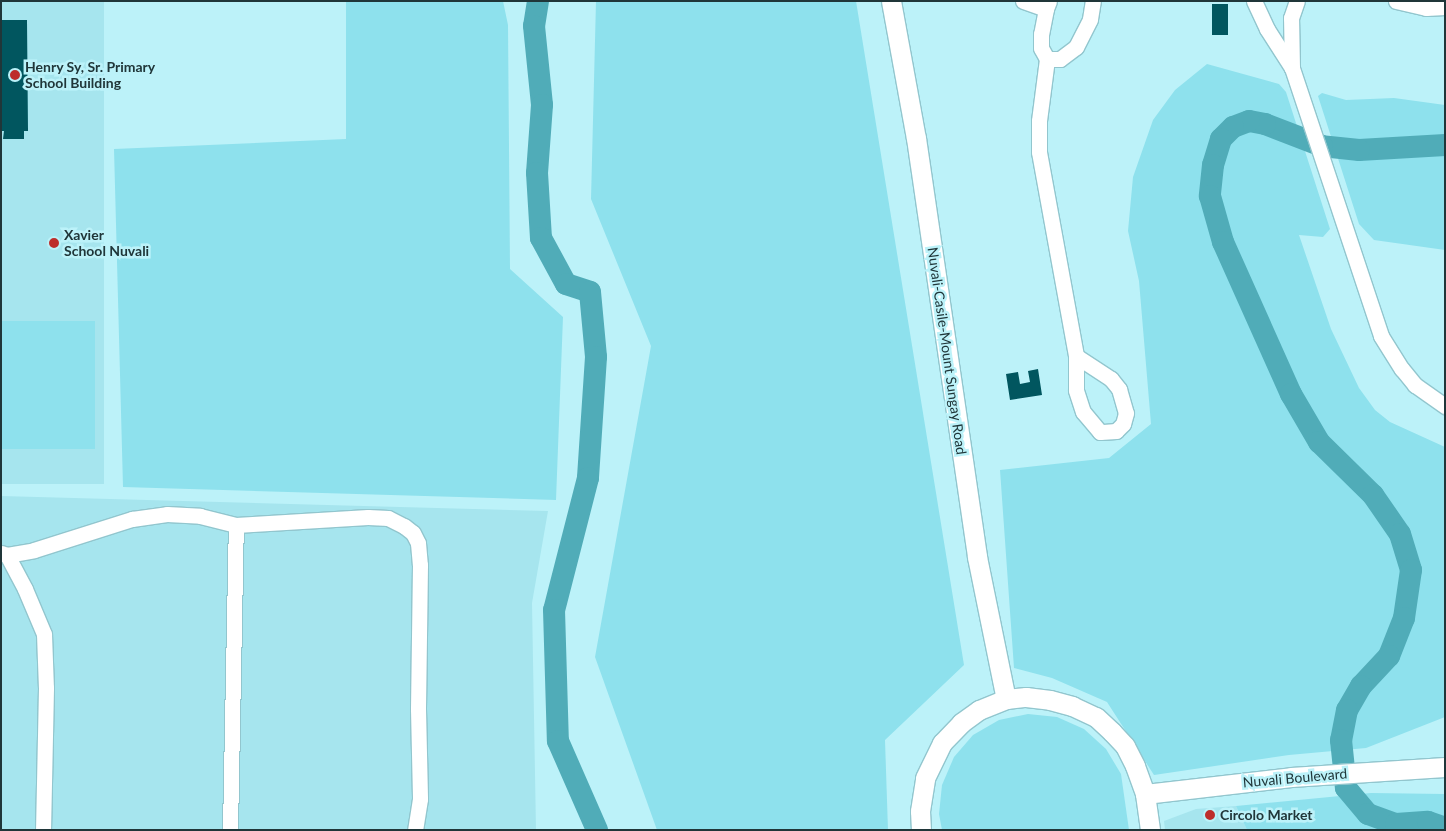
<!DOCTYPE html>
<html>
<head>
<meta charset="utf-8">
<style>
	body { margin:0 }
	#map { position:relative; width:1446px; height:831px; overflow:hidden; background:#bcf2f9; font-family:Lato,sans-serif }
	div>[style] { position:absolute }
	.built>* { inset:0; background:#a6e5ee; transform-origin:0 0 }
	.green>* { inset:0; background:#8ee1ed; transform-origin:0 0 }
	.river>* { height:22px; margin:-11px; padding:0 11px; transform-origin:11px; border-radius:11px; background:#50acb8 }
	.building>* { inset:0; background:#01565f; transform-origin:0 0 }
	.roads { filter:drop-shadow(1px 0 #92c6ce) drop-shadow(-1px 0 #92c6ce) drop-shadow(0 1px #92c6ce) drop-shadow(0 -1px #92c6ce) }
	.minor>* { height:15px; margin:-7.5px; padding:0 7.5px; transform-origin:7.5px; border-radius:7.5px; background:#fff }
	.major>* { height:19px; margin:-9.5px; padding:0 9.5px; transform-origin:9.5px; border-radius:9.5px; background:#fff }
	.dots>* { width:14px; height:14px; translate:-50% -50%; box-sizing:border-box; border:2px solid #bcf2f9; border-radius:50% }
	span { translate:-50% -50%; white-space:nowrap; text-align:center; line-height:1.15; -webkit-text-stroke:5px #bcf2f9; paint-order:stroke }
	.poi-label { font-size:14px; color:#203639; font-weight:700 }
	.left { translate:0 -50%; text-align:left }
	.street-label { font-size:14px; color:#203639 }
	.frame { position:absolute; inset:0; border:2px solid #203639; pointer-events:none }
</style>
</head>
<body>
<div id="map">
	<div class="built">
		<div style="left:1px;top:1px;width:103px;height:483px"></div>
		<div style="clip-path:polygon(1px 496px,548px 511px,532px 603px,536px 830px,1px 830px)"></div>
		<div style="clip-path:polygon(1236px 806px,1247px 830px,1165px 830px,1164px 821px,1196px 809px)"></div>
	</div>
	<div class="green">
		<div style="clip-path:polygon(346px 1px,503px 1px,508px 25px,510px 269px,563px 317px,556px 500px,123px 487px,114px 149px,346px 139px)"></div>
		<div style="clip-path:polygon(596px 1px,856px 1px,964px 665px,885px 740px,888px 830px,657px 830px,595px 657px,651px 346px,591px 199px)"></div>
		<div style="clip-path:polygon(1207px 64px,1279px 84px,1286px 92px,1330px 229px,1323px 237px,1299px 235px,1331px 329px,1359px 388px,1375px 410px,1390px 422px,1445px 447px,1445px 717px,1366px 748px,1289px 755px,1154px 775px,1107px 702px,1052px 678px,1014px 668px,1000px 470px,1109px 458px,1151px 424px,1139px 281px,1128px 231px,1133px 177px,1153px 120px,1175px 90px)"></div>
		<div style="clip-path:polygon(1322px 93px,1346px 100px,1394px 98px,1445px 105px,1445px 250px,1374px 240px,1359px 224px,1318px 96px)"></div>
		<div style="left:1px;top:321px;width:94px;height:128px"></div>
		<div style="clip-path:polygon(1028px 714px,1057px 717px,1084px 729px,1106px 749px,1121px 774px,1129px 830px,942px 830px,939px 814px,942px 785px,954px 757px,973px 735px,999px 720px)"></div>
		<div style="clip-path:polygon(1371px 793px,1445px 794px,1445px 830px,1247px 830px,1236px 806px)"></div>
	</div>
	<div class="river">
		<div style="left:538px;top:1px;width:25px;rotate:99deg"></div>
		<div style="left:534px;top:26px;width:79px;rotate:84.2deg"></div>
		<div style="left:542px;top:105px;width:68px;rotate:94.2deg"></div>
		<div style="left:537px;top:173px;width:65px;rotate:86.5deg"></div>
		<div style="left:541px;top:238px;width:52px;rotate:61.5deg"></div>
		<div style="left:566px;top:284px;width:25px;rotate:18deg"></div>
		<div style="left:590px;top:292px;width:65px;rotate:84.7deg"></div>
		<div style="left:596px;top:357px;width:121px;rotate:93.8deg"></div>
		<div style="left:588px;top:478px;width:136px;rotate:104.4deg"></div>
		<div style="left:554px;top:610px;width:131px;rotate:88.3deg"></div>
		<div style="left:558px;top:741px;width:97px;rotate:66.3deg"></div>
		<div style="left:1445px;top:145px;width:86px;rotate:176.7deg"></div>
		<div style="left:1359px;top:150px;width:37px;rotate:-174deg"></div>
		<div style="left:1322px;top:146px;width:61px;rotate:-158.9deg"></div>
		<div style="left:1265px;top:124px;width:16px;rotate:-169deg"></div>
		<div style="left:1249px;top:121px;width:17px;rotate:159deg"></div>
		<div style="left:1233px;top:127px;width:17px;rotate:135deg"></div>
		<div style="left:1221px;top:139px;width:27px;rotate:107deg"></div>
		<div style="left:1213px;top:165px;width:31px;rotate:96deg"></div>
		<div style="left:1210px;top:196px;width:48px;rotate:74.2deg"></div>
		<div style="left:1223px;top:242px;width:167px;rotate:65.9deg"></div>
		<div style="left:1291px;top:394px;width:56px;rotate:59.7deg"></div>
		<div style="left:1319px;top:442px;width:76px;rotate:44.5deg"></div>
		<div style="left:1373px;top:495px;width:47px;rotate:55.3deg"></div>
		<div style="left:1400px;top:534px;width:38px;rotate:73deg"></div>
		<div style="left:1411px;top:570px;width:49px;rotate:98.3deg"></div>
		<div style="left:1404px;top:618px;width:41px;rotate:111.5deg"></div>
		<div style="left:1389px;top:656px;width:41px;rotate:133deg"></div>
		<div style="left:1361px;top:686px;width:28px;rotate:120deg"></div>
		<div style="left:1347px;top:710px;width:31px;rotate:101deg"></div>
		<div style="left:1341px;top:740px;width:48px;rotate:84.1deg"></div>
		<div style="left:1346px;top:788px;width:34px;rotate:50deg"></div>
		<div style="left:1368px;top:814px;width:30px;rotate:20deg"></div>
		<div style="left:1396px;top:824px;width:32px;rotate:-4deg"></div>
		<div style="left:1428px;top:822px;width:18px;rotate:19deg"></div>
	</div>
	<div class="building">
		<div style="left:1212px;top:4px;width:16px;height:31px"></div>
		<div style="clip-path:polygon(1px 20px,27px 20px,28px 131px,24px 131px,24px 139px,3px 139px,4px 131px,1px 131px)"></div>
		<div style="clip-path:polygon(1038px 369px,1042px 395px,1010px 400px,1006px 374px,1018px 372px,1020px 384px,1030px 382px,1028px 371px)"></div>
	</div>
	<div class="roads">
		<div class="minor">
			<div style="left:1023px;top:1px;width:24px;rotate:19deg"></div>
			<div style="left:1049px;top:1px;width:9px;rotate:111deg"></div>
			<div style="left:1046px;top:9px;width:25px;rotate:101deg"></div>
			<div style="left:1041px;top:34px;width:14px;rotate:90deg"></div>
			<div style="left:1041px;top:48px;width:13px;rotate:61deg"></div>
			<div style="left:1047px;top:59px;width:63px;rotate:97.4deg"></div>
			<div style="left:1039px;top:121px;width:31px;rotate:90deg"></div>
			<div style="left:1039px;top:152px;width:207px;rotate:79.7deg"></div>
			<div style="left:1254px;top:1px;width:31px;rotate:65deg"></div>
			<div style="left:1267px;top:29px;width:46px;rotate:57.3deg"></div>
			<div style="left:1292px;top:68px;width:282px;rotate:71.6deg"></div>
			<div style="left:1381px;top:336px;width:39px;rotate:58deg"></div>
			<div style="left:1402px;top:369px;width:21px;rotate:51deg"></div>
			<div style="left:1415px;top:385px;width:37px;rotate:35deg"></div>
			<div style="left:1396px;top:1px;width:31px;rotate:13deg"></div>
			<div style="left:1426px;top:8px;width:19px;rotate:-3deg"></div>
			<div style="left:1047px;top:59px;width:13px"></div>
			<div style="left:1060px;top:59px;width:20px;rotate:-37deg"></div>
			<div style="left:1076px;top:47px;width:31px;rotate:-63deg"></div>
			<div style="left:1090px;top:19px;width:18px;rotate:-81deg"></div>
			<div style="left:1292px;top:68px;width:50px;rotate:-91.1deg"></div>
			<div style="left:1291px;top:18px;width:18px;rotate:-71deg"></div>
			<div style="left:1076px;top:356px;width:42px;rotate:33.3deg"></div>
			<div style="left:1111px;top:379px;width:13px;rotate:51deg"></div>
			<div style="left:1119px;top:389px;width:25px;rotate:74deg"></div>
			<div style="left:1126px;top:413px;width:11px;rotate:105deg"></div>
			<div style="left:1123px;top:424px;width:10px;rotate:135deg"></div>
			<div style="left:1116px;top:431px;width:16px;rotate:176deg"></div>
			<div style="left:1100px;top:432px;width:26px;rotate:-130deg"></div>
			<div style="left:1083px;top:412px;width:23px;rotate:-108deg"></div>
			<div style="left:1076px;top:390px;width:34px;rotate:-90deg"></div>
			<div style="left:1px;top:553px;width:6px;rotate:18deg"></div>
			<div style="left:7px;top:555px;width:27px;rotate:-10deg"></div>
			<div style="left:34px;top:550px;width:103px;rotate:-17.6deg"></div>
			<div style="left:132px;top:519px;width:35px;rotate:-8deg"></div>
			<div style="left:167px;top:514px;width:33px;rotate:3deg"></div>
			<div style="left:200px;top:516px;width:37px;rotate:14deg"></div>
			<div style="left:236px;top:525px;width:132px;rotate:-3.5deg"></div>
			<div style="left:368px;top:517px;width:20px;rotate:3deg"></div>
			<div style="left:388px;top:518px;width:18px;rotate:27deg"></div>
			<div style="left:404px;top:526px;width:11px;rotate:38deg"></div>
			<div style="left:413px;top:533px;width:11px;rotate:63deg"></div>
			<div style="left:418px;top:543px;width:22px;rotate:85deg"></div>
			<div style="left:420px;top:565px;width:144px;rotate:90.8deg"></div>
			<div style="left:418px;top:709px;width:90px;rotate:88.7deg"></div>
			<div style="left:420px;top:799px;width:31px;rotate:99deg"></div>
			<div style="left:7px;top:555px;width:38px;rotate:62deg"></div>
			<div style="left:25px;top:589px;width:49px;rotate:67.1deg"></div>
			<div style="left:44px;top:634px;width:54px;rotate:87.9deg"></div>
			<div style="left:46px;top:688px;width:142px;rotate:91.2deg"></div>
			<div style="left:230px;top:830px;width:305px;rotate:-88.9deg"></div>
		</div>
		<div class="major">
			<div style="left:891px;top:1px;width:139px;rotate:79.7deg"></div>
			<div style="left:916px;top:138px;width:423px;rotate:81.7deg"></div>
			<div style="left:977px;top:557px;width:145px;rotate:78.5deg"></div>
			<div style="left:1145px;top:794px;width:147px;rotate:-6.6deg"></div>
			<div style="left:1291px;top:777px;width:154px;rotate:-3.7deg"></div>
			<div style="left:921px;top:830px;width:19px;rotate:-93deg"></div>
			<div style="left:920px;top:811px;width:33px;rotate:-81deg"></div>
			<div style="left:925px;top:778px;width:39px;rotate:-64deg"></div>
			<div style="left:942px;top:743px;width:28px;rotate:-46deg"></div>
			<div style="left:961px;top:723px;width:22px;rotate:-36deg"></div>
			<div style="left:979px;top:710px;width:29px;rotate:-22deg"></div>
			<div style="left:1006px;top:699px;width:20px;rotate:-6deg"></div>
			<div style="left:1026px;top:697px;width:24px;rotate:7deg"></div>
			<div style="left:1050px;top:700px;width:23px;rotate:15deg"></div>
			<div style="left:1072px;top:706px;width:26px;rotate:25deg"></div>
			<div style="left:1096px;top:717px;width:22px;rotate:43deg"></div>
			<div style="left:1112px;top:732px;width:19px;rotate:47deg"></div>
			<div style="left:1125px;top:746px;width:22px;rotate:63deg"></div>
			<div style="left:1135px;top:766px;width:30px;rotate:70deg"></div>
			<div style="left:1145px;top:794px;width:36px;rotate:82deg"></div>
		</div>
	</div>
	<div class="dots">
		<div style="left:15px;top:75px;background:#bd2e2b"></div>
		<div style="left:54px;top:243px;background:#bd2e2b"></div>
		<div style="left:1210px;top:815px;background:#bd2e2b"></div>
	</div>
	<div class="poi-label">
		<span class="left" style="left:25px;top:75px">Henry Sy, Sr. Primary<br>School Building</span>
		<span class="left" style="left:64px;top:243px">Xavier<br>School Nuvali</span>
		<span class="left" style="left:1220px;top:815px">Circolo Market</span>
	</div>
	<div class="street-label">
		<span style="left:947px;top:351px;rotate:82deg">Nuvali-Casile-Mount Sungay Road</span>
		<span style="left:1295px;top:778px;rotate:-5deg">Nuvali Boulevard</span>
	</div>
	<div class="frame"></div>
</div>
</body>
</html>
